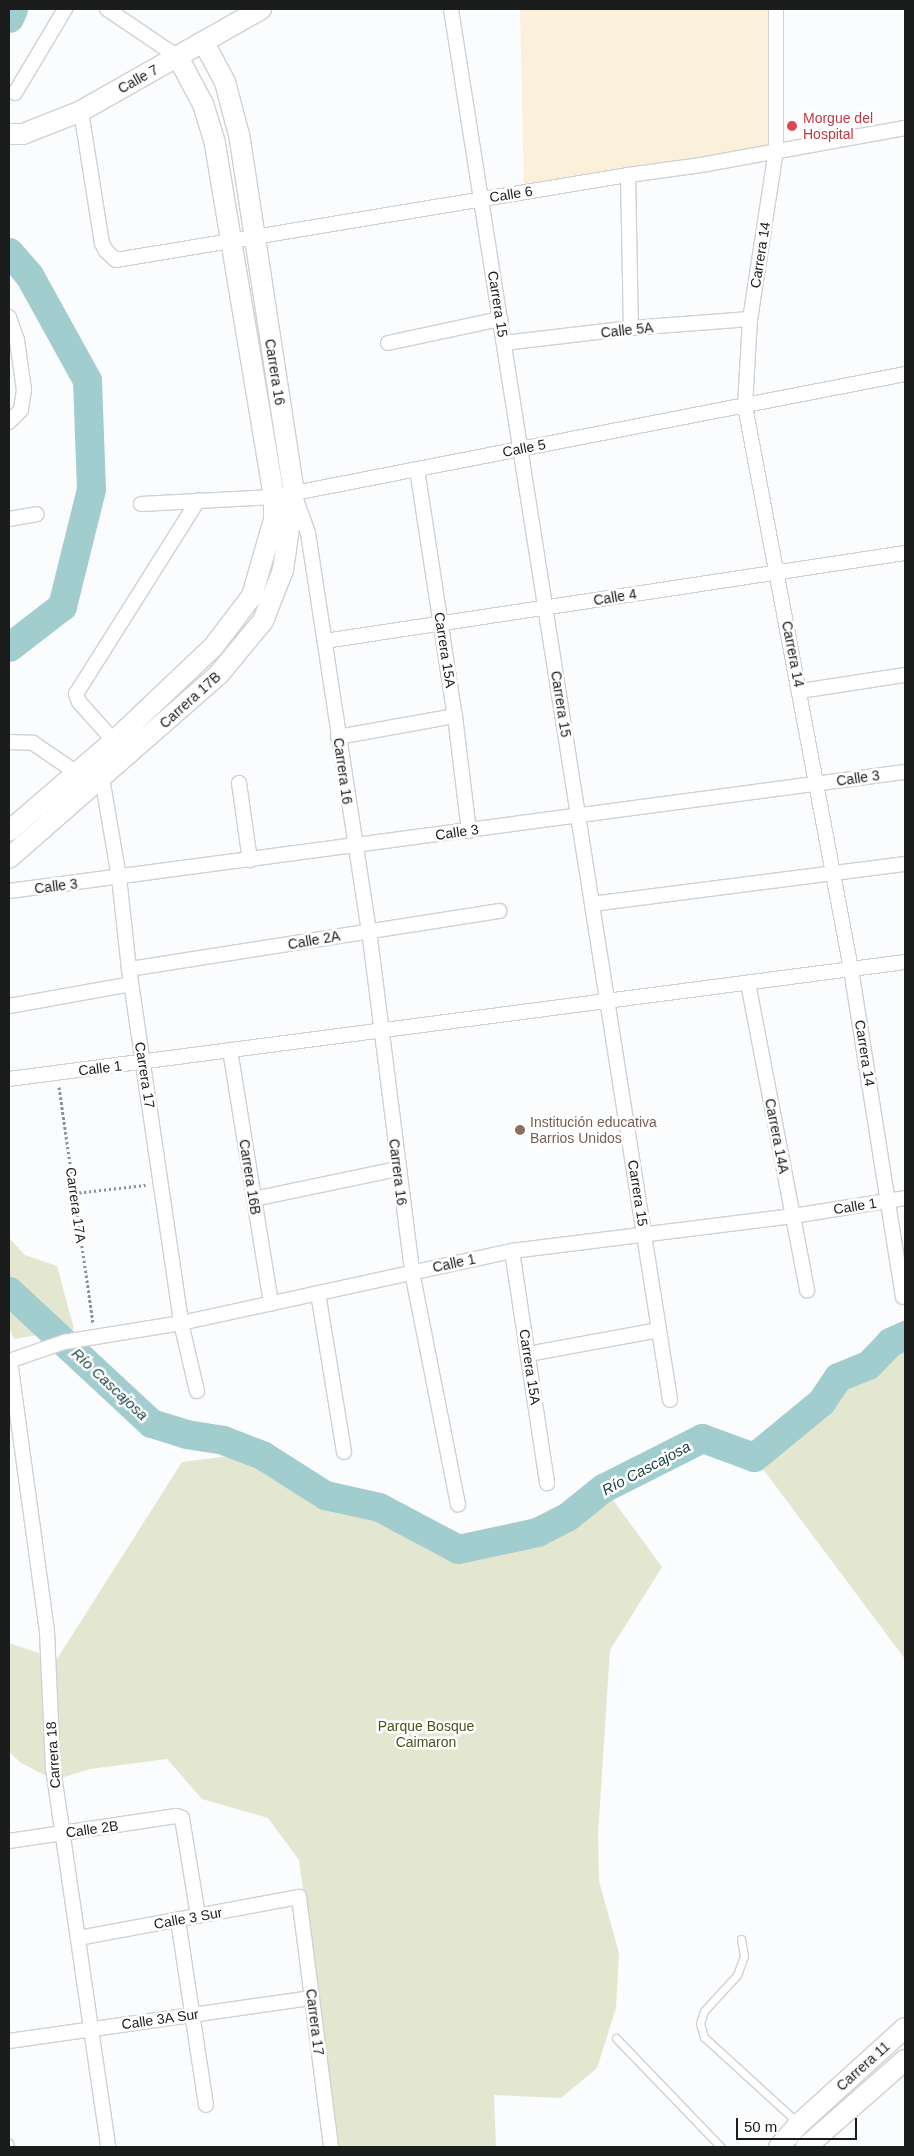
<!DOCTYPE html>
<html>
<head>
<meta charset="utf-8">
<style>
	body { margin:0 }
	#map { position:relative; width:914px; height:2156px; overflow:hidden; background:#fafcfe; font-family:Helvetica,sans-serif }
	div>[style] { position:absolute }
	.medical>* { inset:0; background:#fbf1db }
	.green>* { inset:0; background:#e4e7cf }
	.river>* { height:29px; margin:-14.5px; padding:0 14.5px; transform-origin:14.5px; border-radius:14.5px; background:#a1cdce }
	.path>* { height:3px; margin-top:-1.5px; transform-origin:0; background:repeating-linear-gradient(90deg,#8f9091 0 2.5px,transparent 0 5px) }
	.roads { filter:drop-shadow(1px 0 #cfd1d4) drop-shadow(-1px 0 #cfd1d4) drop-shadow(0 1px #cfd1d4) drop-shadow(0 -1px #cfd1d4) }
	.lane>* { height:7px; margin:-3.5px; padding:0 3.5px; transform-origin:3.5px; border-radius:3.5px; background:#fff }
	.street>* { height:14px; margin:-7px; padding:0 7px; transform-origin:7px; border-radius:7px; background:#fff }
	.secondary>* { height:20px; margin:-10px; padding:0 10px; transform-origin:10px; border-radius:10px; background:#fff }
	.dots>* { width:14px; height:14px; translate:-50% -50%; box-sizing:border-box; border:2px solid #fff; border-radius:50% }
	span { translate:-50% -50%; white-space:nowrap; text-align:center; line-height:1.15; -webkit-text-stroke:5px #fff; paint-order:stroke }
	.street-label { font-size:14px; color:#1b1c1c }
	.health-label { font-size:14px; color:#be3a42 }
	.left { translate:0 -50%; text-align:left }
	.education-label { font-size:14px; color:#785e54 }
	.park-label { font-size:14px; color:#4d521b }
	.water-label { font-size:15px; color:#184243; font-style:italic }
	.frame { position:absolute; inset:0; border:10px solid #1b1c1c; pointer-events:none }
	.scale { position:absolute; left:736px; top:2118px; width:121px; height:22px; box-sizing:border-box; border:2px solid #1b1c1c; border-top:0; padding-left:6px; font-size:15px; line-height:18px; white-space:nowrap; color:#1b1c1c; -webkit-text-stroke:4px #fff; paint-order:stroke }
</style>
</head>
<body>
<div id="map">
	<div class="medical">
		<div style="clip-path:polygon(520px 9px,776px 9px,776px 150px,524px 192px)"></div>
	</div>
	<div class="green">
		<div style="clip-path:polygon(9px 1238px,25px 1255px,57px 1266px,74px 1329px,14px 1339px,9px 1327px)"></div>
		<div style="clip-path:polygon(905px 1335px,905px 1659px,754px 1457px,821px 1402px,838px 1377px,868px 1365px,890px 1342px)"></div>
		<div style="clip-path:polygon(253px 1453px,315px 1507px,371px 1510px,460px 1558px,487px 1546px,539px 1539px,605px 1489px,662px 1567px,610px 1650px,598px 1834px,599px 1881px,619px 1953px,616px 2008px,597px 2068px,561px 2098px,494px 2095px,496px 2147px,339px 2147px,299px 1860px,268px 1818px,202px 1799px,167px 1759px,90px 1769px,55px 1780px,21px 1763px,9px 1752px,9px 1643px,57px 1659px,182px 1462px)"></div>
	</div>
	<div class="river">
		<div style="left:9px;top:18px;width:10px;rotate:-66deg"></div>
		<div style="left:9px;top:252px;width:30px;rotate:49deg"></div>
		<div style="left:29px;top:275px;width:120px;rotate:61.1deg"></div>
		<div style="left:87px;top:380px;width:109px;rotate:87.9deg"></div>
		<div style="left:91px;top:489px;width:121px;rotate:103.9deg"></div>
		<div style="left:62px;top:606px;width:67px;rotate:142.3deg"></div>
		<div style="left:9px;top:1291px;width:194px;rotate:42.9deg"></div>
		<div style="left:151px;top:1423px;width:37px;rotate:17deg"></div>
		<div style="left:186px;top:1434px;width:37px;rotate:9deg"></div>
		<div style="left:223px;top:1440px;width:42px;rotate:21deg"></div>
		<div style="left:262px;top:1455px;width:75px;rotate:32.4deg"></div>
		<div style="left:325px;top:1495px;width:55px;rotate:12.5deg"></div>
		<div style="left:379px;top:1507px;width:89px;rotate:28deg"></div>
		<div style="left:458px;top:1549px;width:81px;rotate:-12.1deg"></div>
		<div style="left:537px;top:1532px;width:35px;rotate:-27deg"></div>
		<div style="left:568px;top:1516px;width:45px;rotate:-38.7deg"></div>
		<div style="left:603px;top:1488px;width:111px;rotate:-26.8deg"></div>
		<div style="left:702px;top:1438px;width:55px;rotate:20.1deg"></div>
		<div style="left:754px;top:1457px;width:87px;rotate:-39.4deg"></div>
		<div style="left:821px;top:1402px;width:30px;rotate:-56deg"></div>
		<div style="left:838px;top:1377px;width:32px;rotate:-22deg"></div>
		<div style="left:868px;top:1365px;width:32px;rotate:-46deg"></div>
		<div style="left:890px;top:1342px;width:17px;rotate:-25deg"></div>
	</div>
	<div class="path">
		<div style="left:59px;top:1087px;width:238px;rotate:81.8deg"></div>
		<div style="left:74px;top:1193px;width:72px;rotate:-6.3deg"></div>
	</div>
	<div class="roads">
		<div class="lane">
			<div style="left:741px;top:1939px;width:17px;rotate:80deg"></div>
			<div style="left:744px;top:1956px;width:20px;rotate:110deg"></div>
			<div style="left:737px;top:1975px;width:49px;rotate:132.5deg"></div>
			<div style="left:704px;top:2011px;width:13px;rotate:108deg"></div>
			<div style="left:700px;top:2023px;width:15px;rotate:74deg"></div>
			<div style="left:704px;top:2037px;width:126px;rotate:42.4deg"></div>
			<div style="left:616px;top:2038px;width:151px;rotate:46.1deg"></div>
			<div style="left:9px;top:2143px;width:4px;rotate:76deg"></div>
		</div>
		<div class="street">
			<div style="left:107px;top:9px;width:86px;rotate:34.1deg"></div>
			<div style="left:451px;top:9px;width:1408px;rotate:81.05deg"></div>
			<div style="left:776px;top:9px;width:141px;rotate:90deg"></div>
			<div style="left:776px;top:150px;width:171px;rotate:98.7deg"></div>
			<div style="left:750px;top:319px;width:87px;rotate:93.3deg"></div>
			<div style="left:745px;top:406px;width:573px;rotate:79.34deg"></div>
			<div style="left:851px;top:969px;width:332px;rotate:81deg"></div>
			<div style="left:15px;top:93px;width:98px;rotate:-59.2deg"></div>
			<div style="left:81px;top:111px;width:134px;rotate:81deg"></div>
			<div style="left:102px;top:243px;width:9px;rotate:63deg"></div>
			<div style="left:106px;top:251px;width:13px;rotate:42deg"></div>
			<div style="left:116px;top:260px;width:519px;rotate:-9.43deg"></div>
			<div style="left:628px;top:175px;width:74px;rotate:-7.8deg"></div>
			<div style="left:701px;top:165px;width:207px;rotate:-10.3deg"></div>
			<div style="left:628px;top:175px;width:153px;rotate:88.9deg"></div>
			<div style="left:9px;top:317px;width:24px;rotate:71deg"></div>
			<div style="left:17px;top:340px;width:50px;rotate:82deg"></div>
			<div style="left:24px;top:390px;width:20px;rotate:99deg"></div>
			<div style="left:21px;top:410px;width:17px;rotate:135deg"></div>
			<div style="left:388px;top:343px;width:115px;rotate:-12.1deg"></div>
			<div style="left:504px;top:343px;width:128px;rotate:-6.7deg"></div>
			<div style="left:631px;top:328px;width:119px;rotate:-4.3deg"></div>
			<div style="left:417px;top:469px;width:250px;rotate:81.3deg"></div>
			<div style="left:455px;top:716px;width:116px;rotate:83.1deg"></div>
			<div style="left:295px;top:497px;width:38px;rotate:70deg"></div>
			<div style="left:308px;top:533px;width:402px;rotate:81.3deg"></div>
			<div style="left:369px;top:930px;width:345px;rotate:82.8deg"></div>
			<div style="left:412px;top:1272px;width:237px;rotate:78.8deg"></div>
			<div style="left:141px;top:504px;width:133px;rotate:-3deg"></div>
			<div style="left:274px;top:497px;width:643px;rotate:-11.03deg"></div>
			<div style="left:9px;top:519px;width:28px;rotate:-10deg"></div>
			<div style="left:325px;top:641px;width:587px;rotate:-8.63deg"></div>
			<div style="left:800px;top:691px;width:106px;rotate:-8.7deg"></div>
			<div style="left:338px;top:737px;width:119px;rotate:-10.2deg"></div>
			<div style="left:114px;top:741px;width:52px;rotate:-131.9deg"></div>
			<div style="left:79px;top:702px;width:9px;rotate:-111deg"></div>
			<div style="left:76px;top:694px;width:229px;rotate:-57.8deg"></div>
			<div style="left:9px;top:742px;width:24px;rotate:2deg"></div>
			<div style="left:33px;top:743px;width:53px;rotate:34.3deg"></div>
			<div style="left:96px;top:772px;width:8px;rotate:45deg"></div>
			<div style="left:102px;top:778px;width:100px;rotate:80.3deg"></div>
			<div style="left:119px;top:877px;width:93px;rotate:83.8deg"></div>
			<div style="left:129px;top:969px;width:358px;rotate:81.6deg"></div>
			<div style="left:181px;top:1323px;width:70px;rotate:76.8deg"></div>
			<div style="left:239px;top:783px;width:78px;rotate:81.9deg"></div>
			<div style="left:9px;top:891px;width:904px;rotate:-7.57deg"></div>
			<div style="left:592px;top:904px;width:316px;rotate:-7.3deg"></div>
			<div style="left:129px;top:969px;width:375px;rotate:-8.9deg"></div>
			<div style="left:748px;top:983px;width:313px;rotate:79.1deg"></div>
			<div style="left:9px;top:1006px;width:124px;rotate:-10.2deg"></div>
			<div style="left:230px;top:1050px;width:257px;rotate:80.8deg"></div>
			<div style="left:9px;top:1079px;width:904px;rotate:-7.44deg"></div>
			<div style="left:254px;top:1199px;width:146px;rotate:-11.8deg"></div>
			<div style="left:512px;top:1251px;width:235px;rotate:81.4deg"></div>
			<div style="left:318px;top:1293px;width:161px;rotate:80.7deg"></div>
			<div style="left:528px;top:1354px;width:133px;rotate:-10.4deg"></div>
			<div style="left:9px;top:1361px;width:58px;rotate:-19.1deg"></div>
			<div style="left:64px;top:1342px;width:119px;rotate:-9.2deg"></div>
			<div style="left:181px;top:1323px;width:339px;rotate:-12.3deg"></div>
			<div style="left:512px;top:1251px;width:283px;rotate:-7.1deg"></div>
			<div style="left:793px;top:1216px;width:113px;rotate:-9.1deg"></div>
			<div style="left:10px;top:1361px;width:273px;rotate:82.2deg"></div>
			<div style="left:47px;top:1631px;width:137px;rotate:87.5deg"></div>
			<div style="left:53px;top:1768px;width:383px;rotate:81.7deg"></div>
			<div style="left:9px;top:1841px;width:169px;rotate:-8.5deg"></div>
			<div style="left:176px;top:1816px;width:6px;rotate:18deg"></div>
			<div style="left:182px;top:1818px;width:99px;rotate:80.7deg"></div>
			<div style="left:178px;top:1920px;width:187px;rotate:81.4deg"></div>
			<div style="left:78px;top:1938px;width:225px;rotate:-10.5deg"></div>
			<div style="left:299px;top:1897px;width:252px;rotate:82.7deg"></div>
			<div style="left:9px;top:2041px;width:306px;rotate:-8.1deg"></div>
		</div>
		<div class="secondary">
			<div style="left:9px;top:134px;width:14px"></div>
			<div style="left:23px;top:134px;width:62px;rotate:-21.6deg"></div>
			<div style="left:81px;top:111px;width:207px;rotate:-29.5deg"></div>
			<div style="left:9px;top:831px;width:138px;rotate:-40.6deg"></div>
			<div style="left:114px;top:741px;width:138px;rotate:-43.5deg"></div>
			<div style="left:214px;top:646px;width:63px;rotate:-52.8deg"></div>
			<div style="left:252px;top:596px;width:79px;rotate:-73.9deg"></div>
			<div style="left:274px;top:520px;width:23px;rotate:-90deg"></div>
			<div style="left:274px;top:497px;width:359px;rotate:-99.5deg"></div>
			<div style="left:215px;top:143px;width:39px;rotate:-107deg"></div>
			<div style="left:204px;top:106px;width:55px;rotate:-118deg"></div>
			<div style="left:9px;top:858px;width:279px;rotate:-41.2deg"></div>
			<div style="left:219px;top:674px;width:69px;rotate:-50.3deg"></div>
			<div style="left:263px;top:621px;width:55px;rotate:-68.6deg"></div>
			<div style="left:283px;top:570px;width:78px;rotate:-81.9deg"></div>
			<div style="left:294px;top:493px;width:362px;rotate:-98.7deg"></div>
			<div style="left:239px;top:135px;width:55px;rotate:-104.8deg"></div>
			<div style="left:225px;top:82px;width:44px;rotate:-118.3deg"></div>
			<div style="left:779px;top:2147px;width:30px;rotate:-49deg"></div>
			<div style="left:799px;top:2124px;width:143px;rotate:-42.2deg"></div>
			<div style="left:806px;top:2147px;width:132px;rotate:-41.3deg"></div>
		</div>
	</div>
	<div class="dots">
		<div style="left:792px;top:126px;background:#e0444e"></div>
		<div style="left:520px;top:1130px;background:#8d6e63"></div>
	</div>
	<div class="street-label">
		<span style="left:138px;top:79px;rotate:-29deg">Calle 7</span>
		<span style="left:511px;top:194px;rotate:-9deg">Calle 6</span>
		<span style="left:760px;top:255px;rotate:-81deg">Carrera 14</span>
		<span style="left:498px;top:304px;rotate:81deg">Carrera 15</span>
		<span style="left:627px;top:330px;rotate:-6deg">Calle 5A</span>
		<span style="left:275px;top:372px;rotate:81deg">Carrera 16</span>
		<span style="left:524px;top:448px;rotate:-11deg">Calle 5</span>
		<span style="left:615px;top:597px;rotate:-9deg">Calle 4</span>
		<span style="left:445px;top:650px;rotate:81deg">Carrera 15A</span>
		<span style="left:793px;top:654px;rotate:79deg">Carrera 14</span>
		<span style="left:190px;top:700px;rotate:-42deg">Carrera 17B</span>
		<span style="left:561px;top:704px;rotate:81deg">Carrera 15</span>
		<span style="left:343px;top:771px;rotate:82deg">Carrera 16</span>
		<span style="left:858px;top:778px;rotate:-8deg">Calle 3</span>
		<span style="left:457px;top:832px;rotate:-8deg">Calle 3</span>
		<span style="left:56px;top:886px;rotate:-7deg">Calle 3</span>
		<span style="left:314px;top:940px;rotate:-10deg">Calle 2A</span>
		<span style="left:865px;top:1053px;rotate:81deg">Carrera 14</span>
		<span style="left:100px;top:1068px;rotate:-7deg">Calle 1</span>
		<span style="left:145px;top:1075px;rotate:81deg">Carrera 17</span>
		<span style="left:777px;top:1136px;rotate:79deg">Carrera 14A</span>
		<span style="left:398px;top:1172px;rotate:83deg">Carrera 16</span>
		<span style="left:250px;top:1177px;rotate:81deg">Carrera 16B</span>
		<span style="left:638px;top:1193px;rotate:81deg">Carrera 15</span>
		<span style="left:76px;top:1205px;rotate:82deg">Carrera 17A</span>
		<span style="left:855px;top:1206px;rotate:-9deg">Calle 1</span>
		<span style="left:454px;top:1263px;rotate:-12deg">Calle 1</span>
		<span style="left:530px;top:1367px;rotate:81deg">Carrera 15A</span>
		<span style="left:53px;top:1755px;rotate:-94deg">Carrera 18</span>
		<span style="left:92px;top:1829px;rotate:-8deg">Calle 2B</span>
		<span style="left:188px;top:1918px;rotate:-10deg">Calle 3 Sur</span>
		<span style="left:160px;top:2019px;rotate:-8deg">Calle 3A Sur</span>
		<span style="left:315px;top:2022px;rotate:83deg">Carrera 17</span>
		<span style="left:863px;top:2066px;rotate:-42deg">Carrera 11</span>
	</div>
	<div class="health-label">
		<span class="left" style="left:803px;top:126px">Morgue del<br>Hospital</span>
	</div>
	<div class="education-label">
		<span class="left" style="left:530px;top:1130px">Institución educativa<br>Barrios Unidos</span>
	</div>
	<div class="park-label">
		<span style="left:426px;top:1734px">Parque Bosque<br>Caimaron</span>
	</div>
	<div class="water-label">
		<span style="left:110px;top:1384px;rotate:43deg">Río Cascajosa</span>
		<span style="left:646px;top:1468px;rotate:-28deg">Río Cascajosa</span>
	</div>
	<div class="frame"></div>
	<div class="scale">50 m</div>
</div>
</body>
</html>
